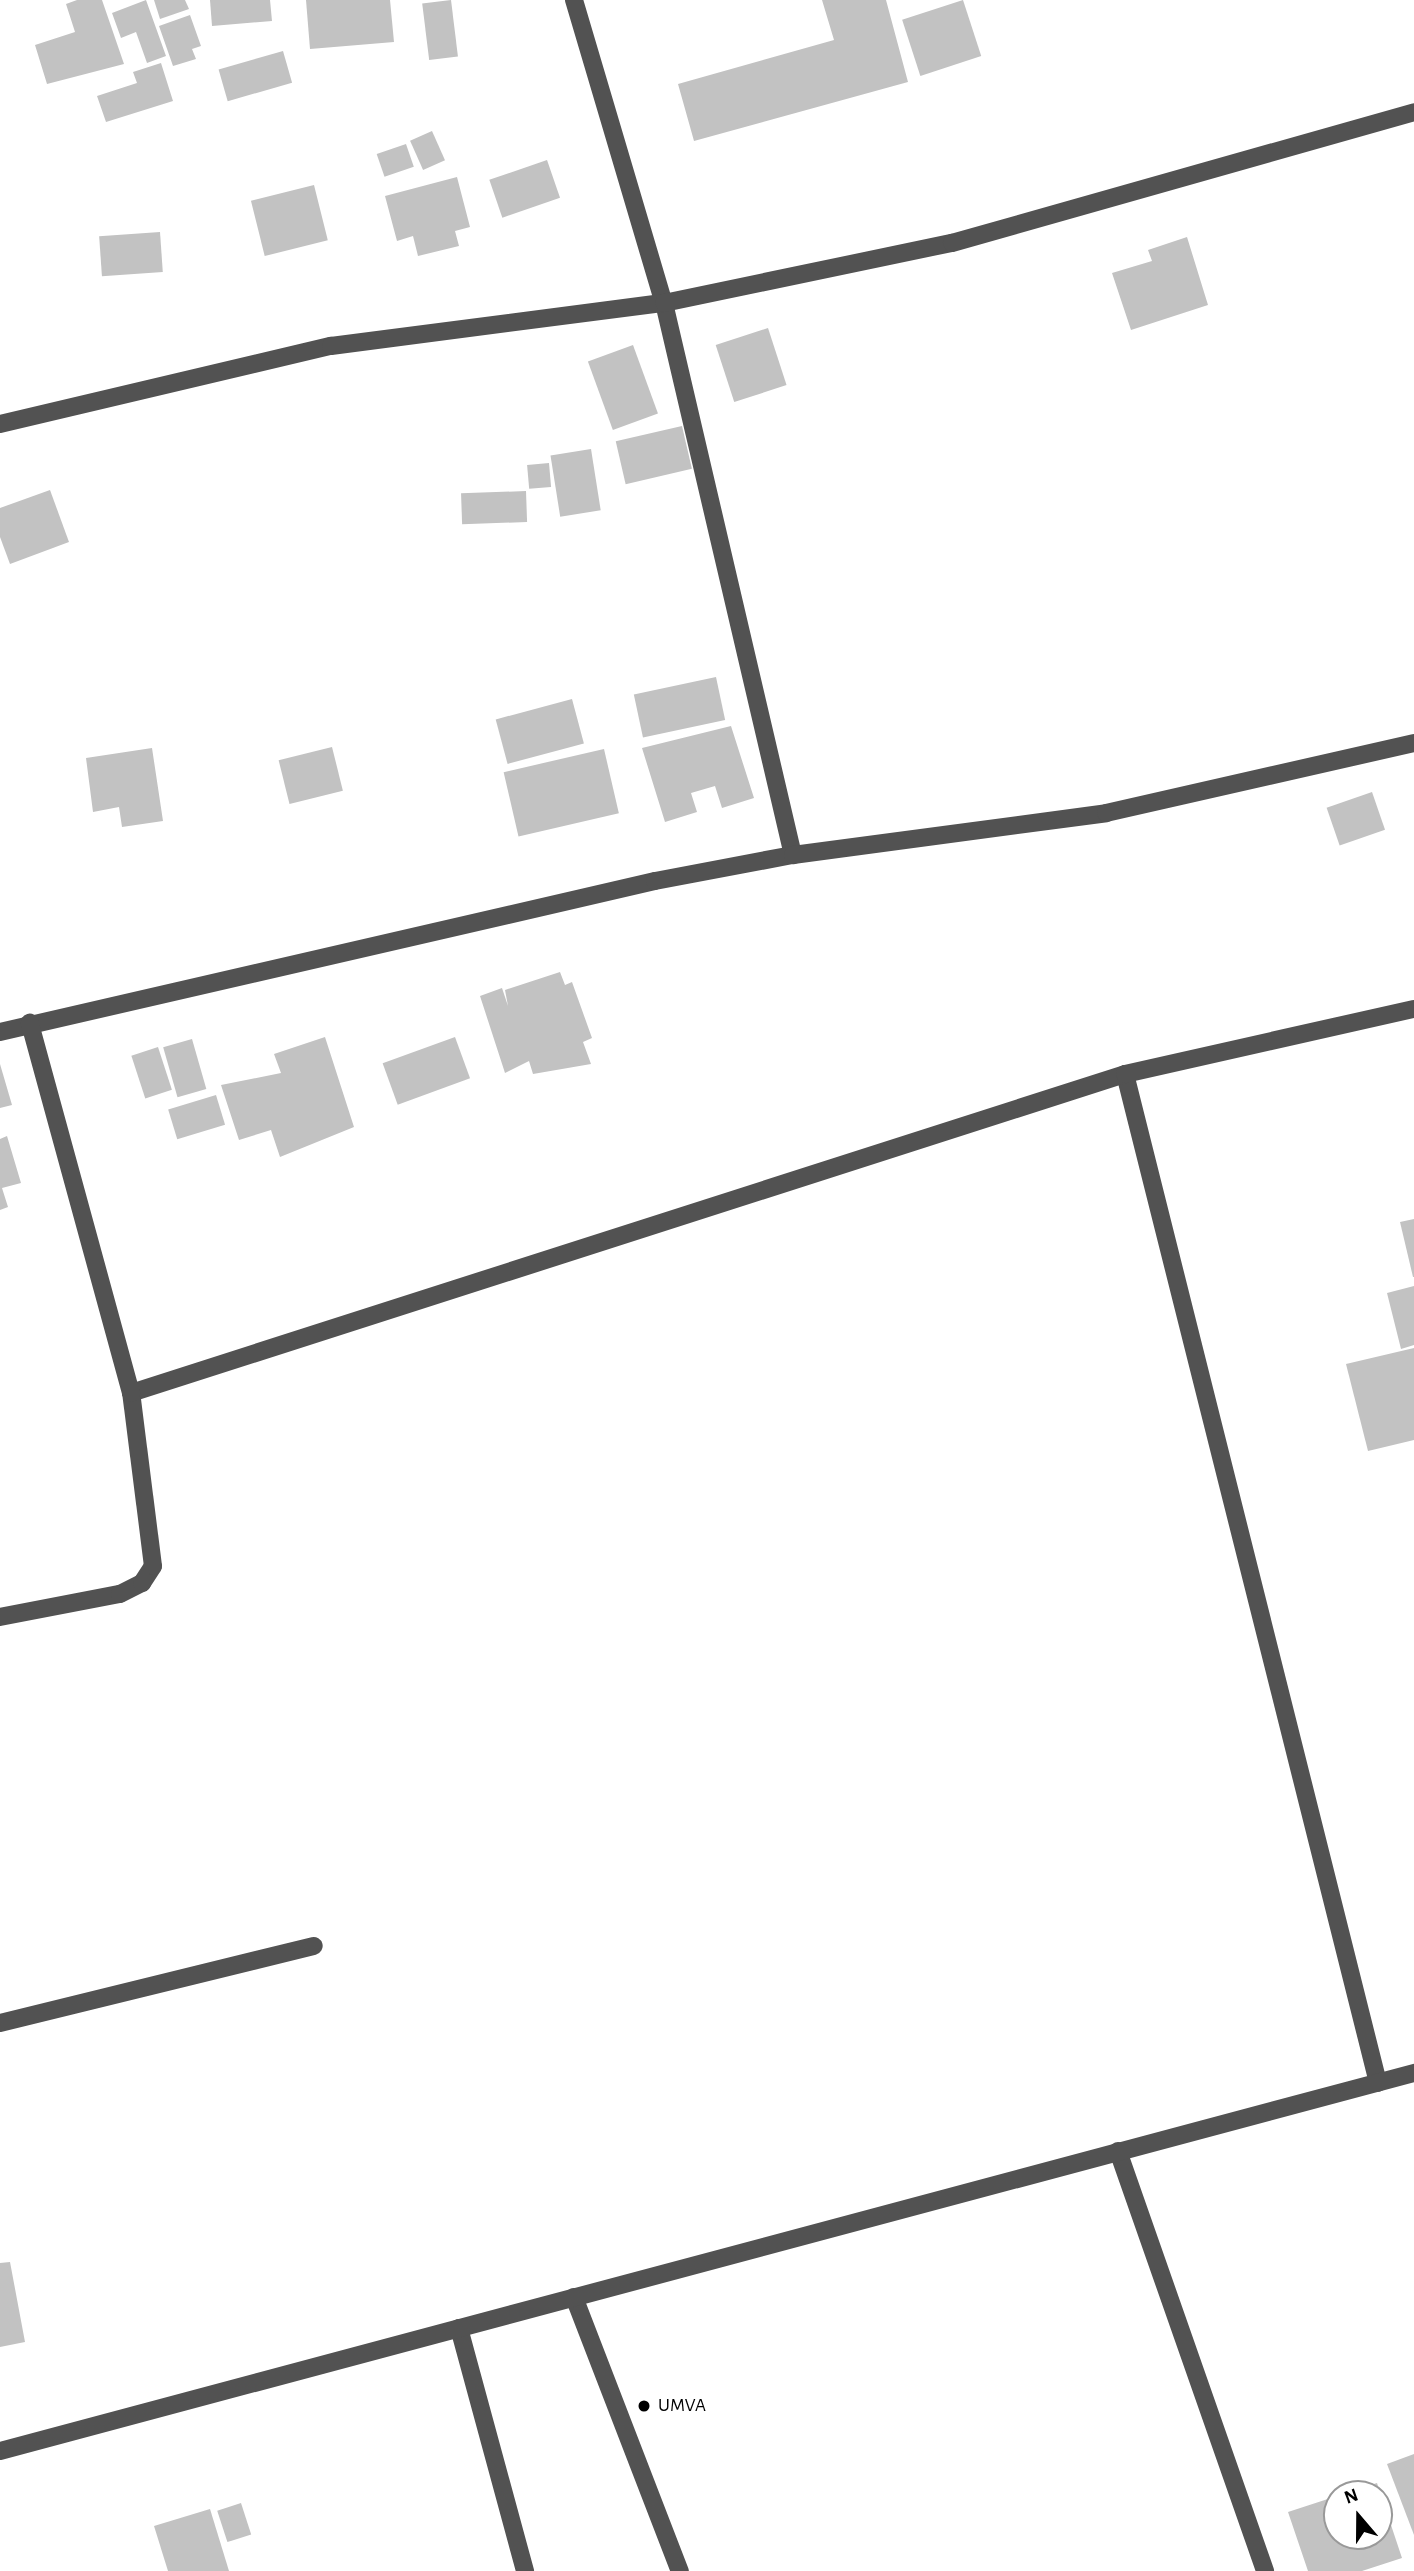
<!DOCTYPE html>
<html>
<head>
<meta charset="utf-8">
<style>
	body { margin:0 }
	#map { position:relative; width:1414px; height:2571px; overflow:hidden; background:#fff; font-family:"Alegreya Sans",sans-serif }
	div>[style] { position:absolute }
	.building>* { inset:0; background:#c2c2c2; transform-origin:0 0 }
	.minor>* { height:18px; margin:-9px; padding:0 9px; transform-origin:9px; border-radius:9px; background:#525252 }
	.dots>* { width:19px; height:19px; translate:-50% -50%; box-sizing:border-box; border:4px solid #fff; border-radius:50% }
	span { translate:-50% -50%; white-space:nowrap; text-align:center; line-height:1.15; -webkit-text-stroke:5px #fff; paint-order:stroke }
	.poi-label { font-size:19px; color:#000 }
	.left { translate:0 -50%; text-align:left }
	.north { position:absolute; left:1323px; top:2480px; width:70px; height:70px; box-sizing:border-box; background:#fff; border:2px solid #999; border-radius:50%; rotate:340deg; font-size:19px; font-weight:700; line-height:28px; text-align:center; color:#000 }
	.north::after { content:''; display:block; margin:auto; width:24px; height:32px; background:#000; clip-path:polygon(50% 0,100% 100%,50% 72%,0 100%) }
</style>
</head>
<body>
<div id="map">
	<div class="building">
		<div style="clip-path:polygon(77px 0,102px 0,124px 64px,47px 84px,35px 45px,75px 32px,66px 4px)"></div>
		<div style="clip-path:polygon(146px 0,166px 56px,147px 63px,136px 32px,121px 38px,112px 13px)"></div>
		<div style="clip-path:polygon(154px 0,185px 0,189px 9px,160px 19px)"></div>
		<div style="clip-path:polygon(210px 0,270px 0,272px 21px,212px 26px)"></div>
		<div style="clip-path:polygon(306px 0,390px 0,394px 42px,310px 49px)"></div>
		<div style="left:451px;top:0;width:57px;height:29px;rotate:83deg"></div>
		<div style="clip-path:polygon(822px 0,886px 0,908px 82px,694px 141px,678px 84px,834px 40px)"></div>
		<div style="left:963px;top:0;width:59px;height:64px;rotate:72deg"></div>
		<div style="clip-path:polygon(190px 15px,201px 46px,192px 49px,196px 59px,173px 66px,159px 26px)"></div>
		<div style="left:283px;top:51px;width:33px;height:67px;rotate:74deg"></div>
		<div style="clip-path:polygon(161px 63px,173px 101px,106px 122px,97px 96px,137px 83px,133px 72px)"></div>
		<div style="left:432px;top:131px;width:32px;height:24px;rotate:66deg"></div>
		<div style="left:406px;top:144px;width:24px;height:31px;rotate:71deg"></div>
		<div style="left:547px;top:160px;width:40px;height:61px;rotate:71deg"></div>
		<div style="clip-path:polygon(457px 177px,470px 227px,455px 231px,459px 246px,418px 256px,413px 236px,397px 241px,385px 196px)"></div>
		<div style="left:314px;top:185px;width:57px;height:65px;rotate:76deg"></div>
		<div style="left:160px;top:232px;width:40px;height:61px;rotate:86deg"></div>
		<div style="clip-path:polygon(1187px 237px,1208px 305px,1131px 330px,1112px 273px,1152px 261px,1148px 250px)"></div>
		<div style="left:768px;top:328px;width:60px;height:55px;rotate:72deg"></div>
		<div style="left:633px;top:345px;width:73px;height:48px;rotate:70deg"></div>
		<div style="left:682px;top:426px;width:44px;height:68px;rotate:77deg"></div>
		<div style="left:591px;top:449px;width:62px;height:41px;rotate:81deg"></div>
		<div style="left:549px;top:463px;width:24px;height:22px;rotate:85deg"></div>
		<div style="clip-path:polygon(50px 490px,69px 542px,10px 564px,0 537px,0 508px)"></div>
		<div style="left:526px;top:491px;width:31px;height:65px;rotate:88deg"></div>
		<div style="left:716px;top:677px;width:44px;height:84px;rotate:78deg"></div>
		<div style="left:572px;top:699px;width:46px;height:79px;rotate:75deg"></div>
		<div style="clip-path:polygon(731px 726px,754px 798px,722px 808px,715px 786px,691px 793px,697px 812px,665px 822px,642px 748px)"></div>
		<div style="left:332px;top:747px;width:45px;height:55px;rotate:76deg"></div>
		<div style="clip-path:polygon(152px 748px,163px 821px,122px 827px,119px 807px,93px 812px,86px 758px)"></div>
		<div style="left:604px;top:749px;width:66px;height:103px;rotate:77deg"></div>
		<div style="left:1372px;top:792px;width:40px;height:48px;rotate:71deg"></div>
		<div style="clip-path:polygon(560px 972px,565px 985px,572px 982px,592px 1038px,583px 1042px,591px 1064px,533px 1074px,529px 1061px,505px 1073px,480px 996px,502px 988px,508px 1006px,505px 990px)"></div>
		<div style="clip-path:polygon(325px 1037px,354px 1127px,280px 1157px,271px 1130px,239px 1140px,221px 1085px,281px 1073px,274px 1054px)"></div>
		<div style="left:455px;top:1037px;width:44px;height:77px;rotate:70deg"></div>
		<div style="left:192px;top:1039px;width:52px;height:30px;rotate:74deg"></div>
		<div style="left:158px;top:1047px;width:45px;height:28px;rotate:72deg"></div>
		<div style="clip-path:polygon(0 1064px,12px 1105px,0 1108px)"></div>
		<div style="left:216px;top:1095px;width:31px;height:50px;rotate:73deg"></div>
		<div style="clip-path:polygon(7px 1136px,21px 1183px,2px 1188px,8px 1207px,0 1210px,0 1139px)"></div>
		<div style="clip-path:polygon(1414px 1219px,1414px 1277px,1413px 1277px,1400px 1222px)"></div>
		<div style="clip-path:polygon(1414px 1286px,1414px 1345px,1401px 1349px,1387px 1293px)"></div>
		<div style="clip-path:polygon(1414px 1348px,1414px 1440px,1368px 1451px,1346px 1364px)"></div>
		<div style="clip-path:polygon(10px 2262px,25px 2342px,0 2347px,0 2263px)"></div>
		<div style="clip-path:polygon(1414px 2454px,1414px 2535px,1387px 2464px)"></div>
		<div style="clip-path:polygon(1377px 2483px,1402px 2558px,1362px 2571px,1308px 2571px,1288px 2512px,1337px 2496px,1337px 2536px,1379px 2536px,1379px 2494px,1346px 2493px)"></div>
		<div style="left:241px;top:2503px;width:33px;height:25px;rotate:72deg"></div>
		<div style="clip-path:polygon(210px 2509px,229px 2571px,168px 2571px,154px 2526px)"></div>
	</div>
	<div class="minor">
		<div style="left:574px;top:0;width:316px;rotate:73.5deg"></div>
		<div style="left:664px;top:303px;width:567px;rotate:76.85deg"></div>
		<div style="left:0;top:424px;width:340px;rotate:-13.3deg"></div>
		<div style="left:331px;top:346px;width:336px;rotate:-7.4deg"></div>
		<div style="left:664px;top:303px;width:294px;rotate:-11.8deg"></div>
		<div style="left:952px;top:243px;width:480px;rotate:-15.8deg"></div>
		<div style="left:0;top:1032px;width:672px;rotate:-12.98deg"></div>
		<div style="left:655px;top:881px;width:140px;rotate:-10.7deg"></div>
		<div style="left:793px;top:855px;width:316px;rotate:-7.6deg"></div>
		<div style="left:1106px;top:813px;width:316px;rotate:-12.8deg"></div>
		<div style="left:1125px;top:1074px;width:1040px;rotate:75.92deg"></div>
		<div style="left:131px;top:1393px;width:1044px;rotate:-17.79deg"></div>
		<div style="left:1125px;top:1074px;width:296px;rotate:-12.7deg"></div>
		<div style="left:0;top:1617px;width:122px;rotate:-10.9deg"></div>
		<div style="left:120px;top:1594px;width:25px;rotate:-27deg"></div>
		<div style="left:142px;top:1583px;width:20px;rotate:-57deg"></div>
		<div style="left:153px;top:1566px;width:174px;rotate:-97.2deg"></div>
		<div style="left:131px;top:1393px;width:384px;rotate:-105.3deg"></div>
		<div style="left:0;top:2023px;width:323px;rotate:-13.8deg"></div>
		<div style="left:1118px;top:2151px;width:445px;rotate:70.7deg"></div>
		<div style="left:574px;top:2297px;width:294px;rotate:68.9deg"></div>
		<div style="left:459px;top:2328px;width:252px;rotate:74.8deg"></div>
		<div style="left:0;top:2451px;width:1464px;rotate:-14.97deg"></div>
	</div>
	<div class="dots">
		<div style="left:644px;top:2406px;background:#000"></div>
	</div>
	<div class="poi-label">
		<span class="left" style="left:658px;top:2406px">UMVA</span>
	</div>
	<div class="north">N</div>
</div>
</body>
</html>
